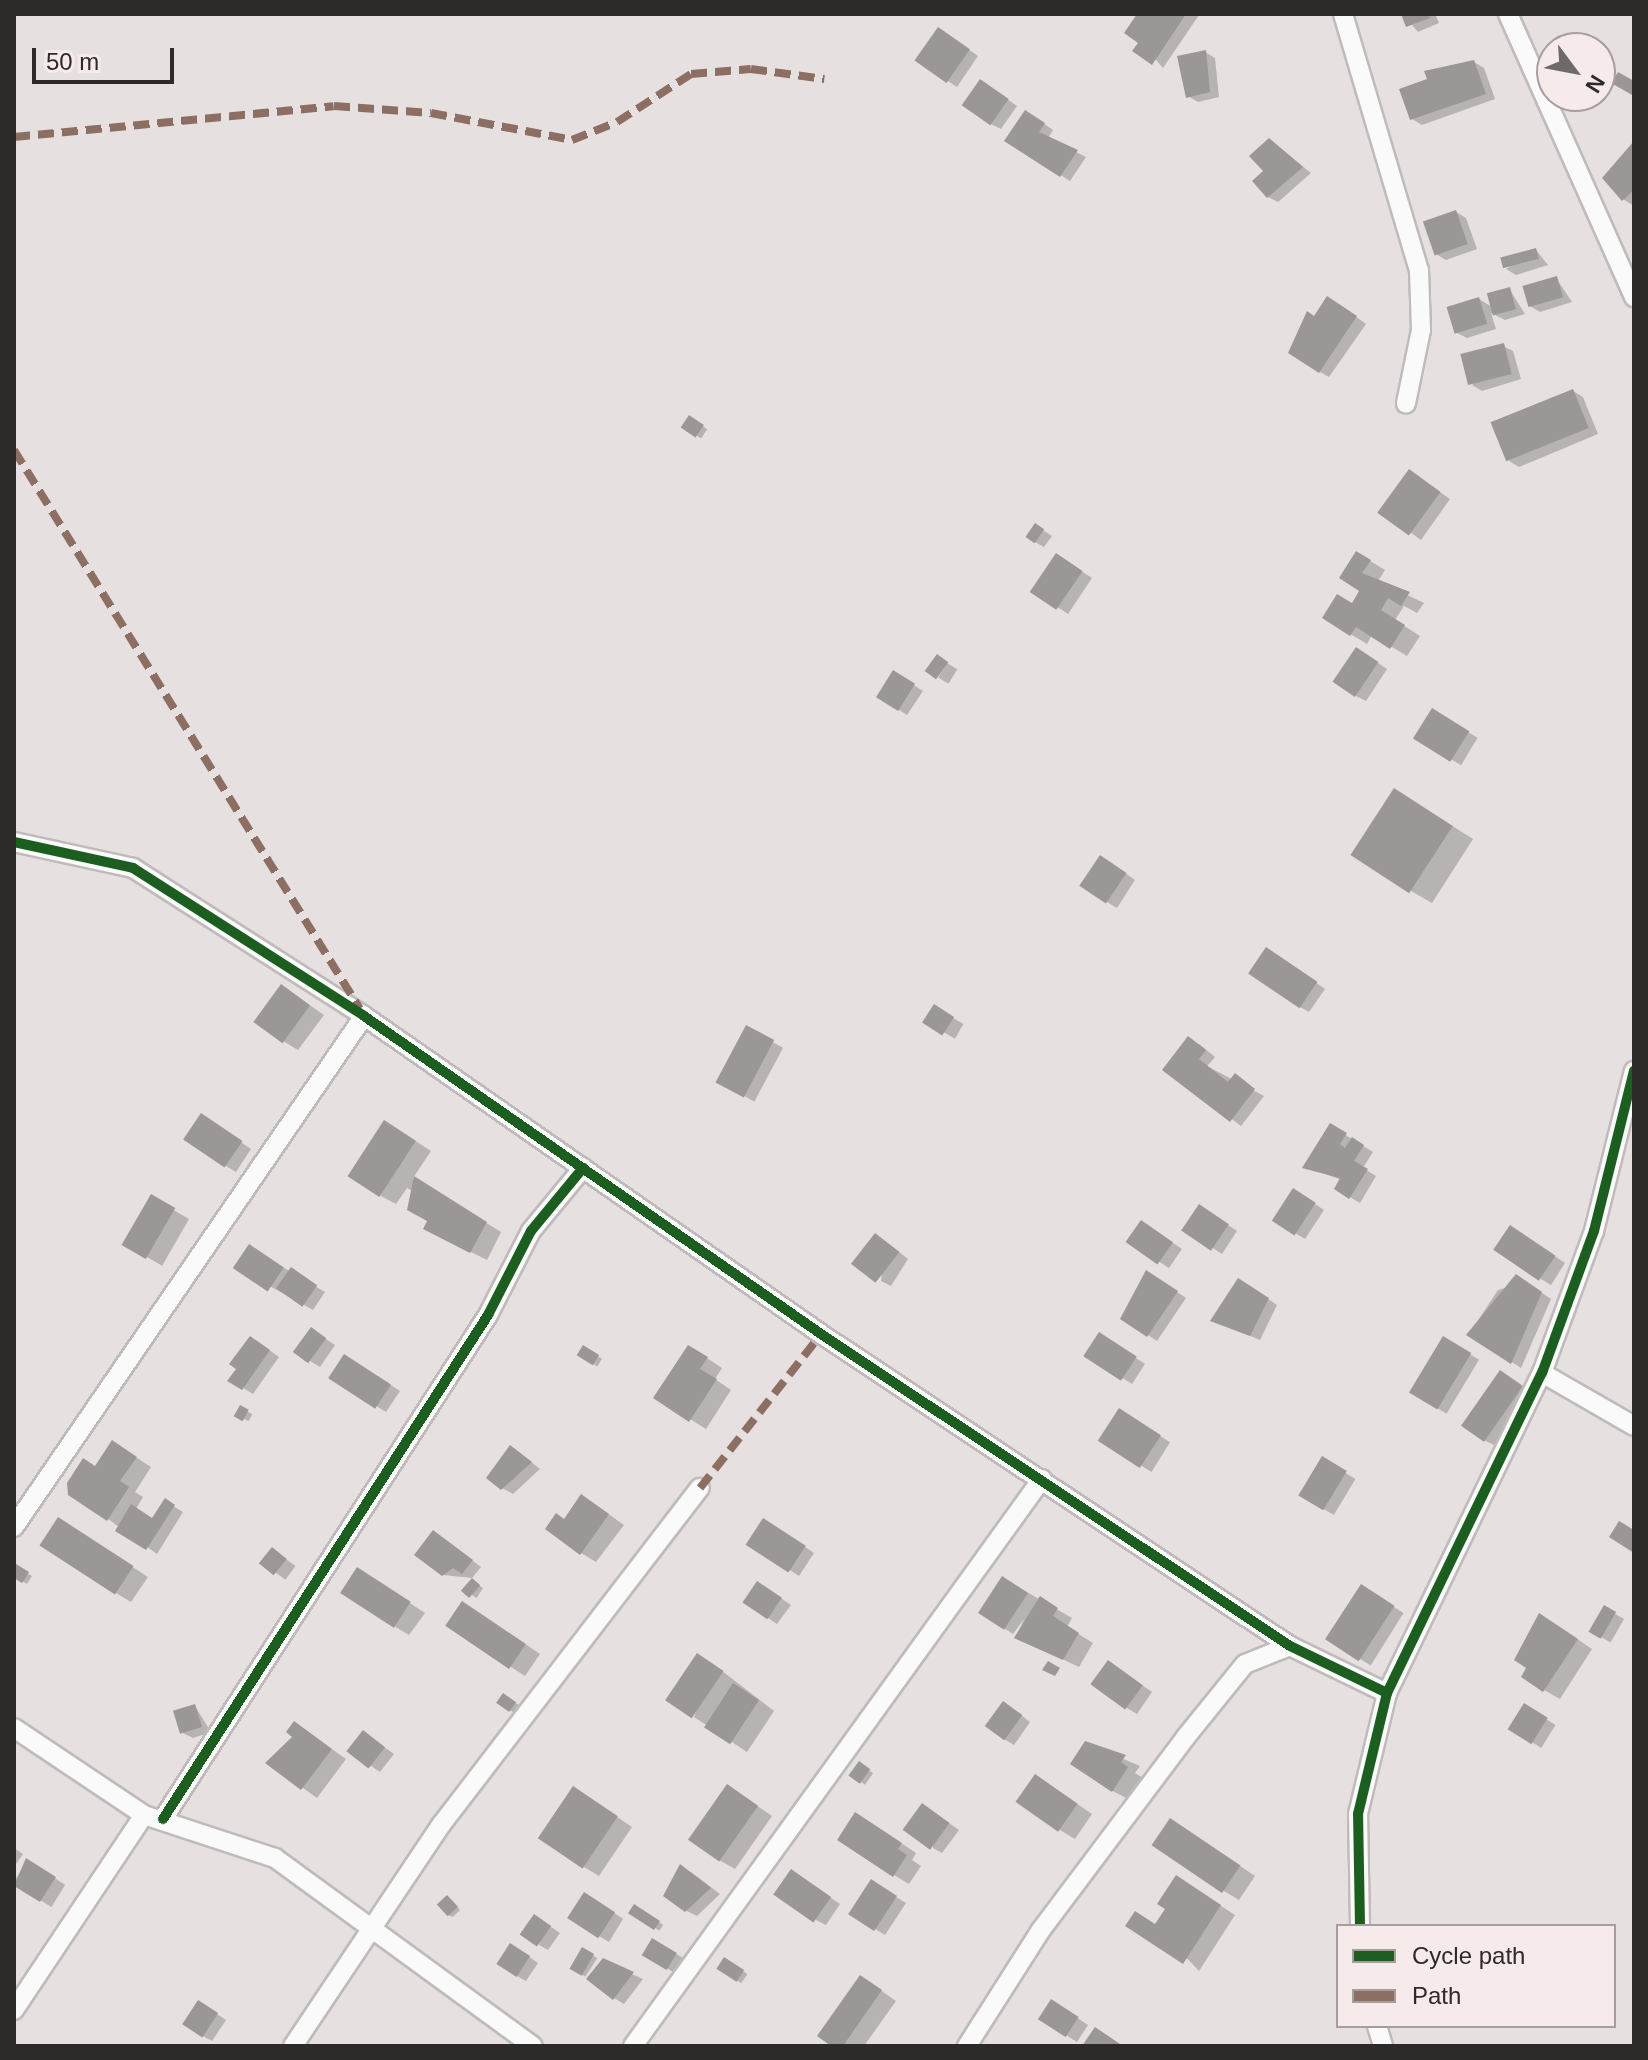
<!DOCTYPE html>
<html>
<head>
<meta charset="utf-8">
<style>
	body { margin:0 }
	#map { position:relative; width:1648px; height:2060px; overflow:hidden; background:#e6e0e0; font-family:Arial,sans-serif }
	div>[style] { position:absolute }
	.shadow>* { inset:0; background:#0003; transform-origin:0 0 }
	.building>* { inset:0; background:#9c9797; transform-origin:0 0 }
	.roads { filter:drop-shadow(2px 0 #c0bbbb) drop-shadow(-2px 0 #c0bbbb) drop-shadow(0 2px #c0bbbb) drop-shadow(0 -2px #c0bbbb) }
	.street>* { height:18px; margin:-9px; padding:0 9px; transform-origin:9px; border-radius:9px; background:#fbfafa }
	.quiet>* { height:8px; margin-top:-4px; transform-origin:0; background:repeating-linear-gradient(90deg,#8d6e63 0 16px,transparent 0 24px) }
	.cycleway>* { height:10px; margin:-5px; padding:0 5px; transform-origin:5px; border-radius:5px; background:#1b5e20 }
	span { translate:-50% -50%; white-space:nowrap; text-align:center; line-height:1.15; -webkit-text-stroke:8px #f6eaea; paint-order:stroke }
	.frame { position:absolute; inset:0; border:16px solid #2e2a2a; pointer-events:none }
	.legend { position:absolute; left:1336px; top:1924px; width:280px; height:104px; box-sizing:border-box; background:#f6eaea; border:2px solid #a69d9d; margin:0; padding:10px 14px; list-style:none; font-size:24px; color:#2e2a2a }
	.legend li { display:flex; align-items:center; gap:16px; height:40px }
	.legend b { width:40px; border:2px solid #a69d9d }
	.north { position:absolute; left:1536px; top:32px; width:80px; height:80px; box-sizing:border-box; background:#f6eaea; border:2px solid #a69d9d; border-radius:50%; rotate:122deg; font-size:22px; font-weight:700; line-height:32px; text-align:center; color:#2e2a2a }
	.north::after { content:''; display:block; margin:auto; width:28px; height:36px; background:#6e6a6a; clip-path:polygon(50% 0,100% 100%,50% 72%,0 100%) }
	.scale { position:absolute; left:32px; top:48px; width:142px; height:36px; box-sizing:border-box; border:4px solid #2e2a2a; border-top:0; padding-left:10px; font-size:24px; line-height:28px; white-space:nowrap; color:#2e2a2a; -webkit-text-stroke:6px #f6eaea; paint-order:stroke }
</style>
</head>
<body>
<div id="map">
	<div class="shadow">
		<div style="clip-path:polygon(1139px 14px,1198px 14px,1199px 15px,1163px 68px,1141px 42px)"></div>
		<div style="clip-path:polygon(1403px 14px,1435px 14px,1439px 23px,1418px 32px)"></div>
		<div style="clip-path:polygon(949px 36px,978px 56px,957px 87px,918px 61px)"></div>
		<div style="clip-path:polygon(1205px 52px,1215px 58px,1219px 97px,1198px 102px,1188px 96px)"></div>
		<div style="clip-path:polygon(1474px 62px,1484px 68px,1495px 99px,1422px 125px,1412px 119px)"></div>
		<div style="clip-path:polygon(990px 87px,1017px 106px,1001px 129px,991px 124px)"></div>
		<div style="clip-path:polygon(1036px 118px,1053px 130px,1048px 138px,1086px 157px,1070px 181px,1007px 140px)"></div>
		<div style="clip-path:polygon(1634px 146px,1634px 206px,1623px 199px)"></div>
		<div style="clip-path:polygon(1279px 147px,1311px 173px,1278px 202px,1268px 197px,1266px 171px)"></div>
		<div style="clip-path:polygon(1456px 212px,1466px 218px,1477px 249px,1446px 260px,1436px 254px)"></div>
		<div style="clip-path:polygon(1536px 250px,1548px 265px,1516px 275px,1506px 269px)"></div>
		<div style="clip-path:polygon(1556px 278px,1572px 302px,1540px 312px,1530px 306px)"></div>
		<div style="clip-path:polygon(1510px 290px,1525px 314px,1505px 320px,1491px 313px,1496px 329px,1467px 338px,1457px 333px,1479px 299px,1492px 307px)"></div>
		<div style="clip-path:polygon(1338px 304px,1366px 324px,1329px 377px,1320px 372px,1315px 318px)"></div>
		<div style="clip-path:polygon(1503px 346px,1513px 351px,1521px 379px,1482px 391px,1472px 385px)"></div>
		<div style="clip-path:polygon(1573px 391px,1583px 397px,1598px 434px,1519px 467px,1509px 461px)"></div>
		<div style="left:689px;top:417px;width:22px;height:11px;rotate:34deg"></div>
		<div style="clip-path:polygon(1420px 478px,1450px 499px,1421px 540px,1381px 512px)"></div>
		<div style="clip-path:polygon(1035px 525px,1052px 536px,1044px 547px,1035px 542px)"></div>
		<div style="clip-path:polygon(1357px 553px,1385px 570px,1378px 581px,1424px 603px,1417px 613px,1404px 606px,1395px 620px,1420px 636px,1407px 656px,1372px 635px,1367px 644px,1324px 618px,1353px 605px,1362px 590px)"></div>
		<div style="clip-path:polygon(1066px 561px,1092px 578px,1068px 614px,1033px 591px)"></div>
		<div style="clip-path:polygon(1366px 655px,1387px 669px,1366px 701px,1356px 696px)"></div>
		<div style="left:947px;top:663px;width:12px;height:17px;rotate:31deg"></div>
		<div style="clip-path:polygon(903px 678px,923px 691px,907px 715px,877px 696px)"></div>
		<div style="left:1433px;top:711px;width:52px;height:32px;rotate:31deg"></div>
		<div style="clip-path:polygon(1416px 803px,1473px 839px,1432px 903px,1411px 891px)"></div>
		<div style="clip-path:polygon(1111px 863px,1135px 880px,1117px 908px,1107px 902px)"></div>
		<div style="clip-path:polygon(1277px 955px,1325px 989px,1309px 1012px,1300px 1007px)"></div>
		<div style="clip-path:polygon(282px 986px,324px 1015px,298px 1050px,283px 1041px)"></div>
		<div style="left:934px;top:1007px;width:34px;height:17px;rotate:30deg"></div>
		<div style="left:746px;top:1028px;width:42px;height:61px;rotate:28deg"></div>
		<div style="clip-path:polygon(1199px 1044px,1215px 1057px,1207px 1066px,1264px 1096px,1241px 1126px,1165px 1069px)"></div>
		<div style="clip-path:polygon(211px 1122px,251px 1149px,236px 1172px,226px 1166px)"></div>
		<div style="clip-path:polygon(1331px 1126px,1373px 1152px,1363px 1168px,1376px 1176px,1360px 1203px,1336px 1189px,1342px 1180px,1305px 1167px)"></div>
		<div style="clip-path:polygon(400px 1131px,431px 1151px,413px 1178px,501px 1232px,487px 1260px,441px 1237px,417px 1194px,407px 1188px,396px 1204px,381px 1196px)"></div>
		<div style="clip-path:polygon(1303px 1196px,1324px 1210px,1305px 1239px,1295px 1233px)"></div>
		<div style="left:151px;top:1197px;width:44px;height:54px;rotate:30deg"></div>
		<div style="clip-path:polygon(1210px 1213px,1237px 1231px,1222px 1254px,1185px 1230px)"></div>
		<div style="clip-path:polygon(1152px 1229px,1182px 1249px,1169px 1268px,1129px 1242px)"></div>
		<div style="clip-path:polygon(1520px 1233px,1565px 1263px,1551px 1285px,1541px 1279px)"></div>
		<div style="clip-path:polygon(885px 1241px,908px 1259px,891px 1286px,881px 1281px)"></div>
		<div style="clip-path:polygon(259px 1253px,325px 1292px,313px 1310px,235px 1267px)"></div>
		<div style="clip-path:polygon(1157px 1278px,1186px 1298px,1157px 1341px,1148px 1335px)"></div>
		<div style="clip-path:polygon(1526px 1282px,1551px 1299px,1521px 1368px,1469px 1334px,1498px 1290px)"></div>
		<div style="clip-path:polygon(1249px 1286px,1277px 1305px,1260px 1340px,1213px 1320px)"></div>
		<div style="clip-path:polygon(321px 1336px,335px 1345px,320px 1367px,310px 1361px)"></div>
		<div style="left:1443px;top:1338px;width:42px;height:63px;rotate:31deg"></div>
		<div style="clip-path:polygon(1109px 1340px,1145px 1364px,1132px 1384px,1086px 1355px)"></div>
		<div style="clip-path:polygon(261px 1344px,279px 1357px,253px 1394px,230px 1380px)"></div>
		<div style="left:584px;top:1348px;width:21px;height:9px;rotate:31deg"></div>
		<div style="clip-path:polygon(704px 1356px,722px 1368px,715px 1379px,731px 1390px,706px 1429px,656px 1398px)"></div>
		<div style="clip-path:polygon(355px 1362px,400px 1391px,386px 1412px,331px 1378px)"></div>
		<div style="clip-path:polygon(1510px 1378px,1531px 1393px,1494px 1445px,1484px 1440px)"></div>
		<div style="left:241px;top:1408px;width:13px;height:8px;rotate:29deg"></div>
		<div style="left:1120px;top:1411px;width:59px;height:35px;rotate:32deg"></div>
		<div style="clip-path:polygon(128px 1452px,151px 1467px,135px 1492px,143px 1497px,136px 1509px,153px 1520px,165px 1501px,183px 1512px,157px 1554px,108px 1519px,96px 1468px)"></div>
		<div style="clip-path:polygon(521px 1454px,540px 1469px,513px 1494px,502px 1488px)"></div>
		<div style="left:1322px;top:1459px;width:39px;height:42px;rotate:31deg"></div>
		<div style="clip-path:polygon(597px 1506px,624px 1525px,596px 1562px,581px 1553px)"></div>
		<div style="clip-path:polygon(774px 1526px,814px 1553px,799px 1576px,749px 1544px)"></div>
		<div style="clip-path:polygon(74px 1529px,148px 1577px,131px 1602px,116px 1593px)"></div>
		<div style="clip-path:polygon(443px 1538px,481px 1567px,472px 1578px,443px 1575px)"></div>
		<div style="left:272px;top:1549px;width:29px;height:17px;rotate:36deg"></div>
		<div style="clip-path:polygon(16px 1567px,32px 1576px,27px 1584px,14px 1576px)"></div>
		<div style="clip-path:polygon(373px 1579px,425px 1613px,409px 1635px,394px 1626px)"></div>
		<div style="left:472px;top:1581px;width:13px;height:12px;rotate:32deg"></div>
		<div style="clip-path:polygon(1013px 1584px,1072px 1618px,1067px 1627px,1093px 1643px,1079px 1667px,1016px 1637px,1024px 1619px,1013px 1634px,1004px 1628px)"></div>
		<div style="left:1362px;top:1587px;width:49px;height:62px;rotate:32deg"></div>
		<div style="clip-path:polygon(767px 1589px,791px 1605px,777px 1624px,768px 1618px)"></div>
		<div style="left:1605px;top:1608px;width:22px;height:27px;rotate:30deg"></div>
		<div style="clip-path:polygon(478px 1612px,540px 1654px,525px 1676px,448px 1626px)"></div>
		<div style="clip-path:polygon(1555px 1624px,1592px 1649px,1560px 1699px,1544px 1690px)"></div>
		<div style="clip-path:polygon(713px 1664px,774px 1711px,747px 1752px,694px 1717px)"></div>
		<div style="clip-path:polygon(1119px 1669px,1152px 1692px,1137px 1714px,1127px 1708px)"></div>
		<div style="left:504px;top:1696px;width:17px;height:9px;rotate:31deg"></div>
		<div style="clip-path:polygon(195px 1706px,211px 1732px,193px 1738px,183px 1733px)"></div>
		<div style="left:1525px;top:1706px;width:36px;height:27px;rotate:32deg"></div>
		<div style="clip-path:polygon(1013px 1709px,1030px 1722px,1014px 1745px,1004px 1739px)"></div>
		<div style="clip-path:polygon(295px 1723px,346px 1759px,317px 1798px,268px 1763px,295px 1737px)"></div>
		<div style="clip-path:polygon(373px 1739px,394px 1754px,380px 1772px,350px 1752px)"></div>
		<div style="clip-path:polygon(1086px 1743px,1140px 1766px,1135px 1773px,1143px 1778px,1128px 1799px,1113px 1791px)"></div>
		<div style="left:860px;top:1764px;width:16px;height:14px;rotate:35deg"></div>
		<div style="clip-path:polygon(1051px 1786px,1092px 1814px,1075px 1839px,1060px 1830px)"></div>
		<div style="clip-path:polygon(743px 1796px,772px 1816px,735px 1869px,719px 1860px)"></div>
		<div style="clip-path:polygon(589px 1798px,632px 1827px,599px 1876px,584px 1867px)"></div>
		<div style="clip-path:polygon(932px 1811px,959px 1830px,942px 1853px,933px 1848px)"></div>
		<div style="clip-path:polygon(871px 1823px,916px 1853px,912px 1860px,921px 1866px,909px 1884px,894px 1875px)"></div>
		<div style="clip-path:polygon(1186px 1830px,1255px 1876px,1239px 1900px,1224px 1891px)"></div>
		<div style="clip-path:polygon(14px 1848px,23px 1854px,14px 1867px)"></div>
		<div style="left:27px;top:1861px;width:45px;height:26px;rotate:32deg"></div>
		<div style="clip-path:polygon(691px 1872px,720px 1894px,697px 1916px,687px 1911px)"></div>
		<div style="clip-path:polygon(801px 1878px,840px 1904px,826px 1925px,816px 1920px)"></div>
		<div style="clip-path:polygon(1192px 1887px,1235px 1915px,1199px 1971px,1156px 1926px)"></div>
		<div style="clip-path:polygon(881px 1888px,906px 1903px,885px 1935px,851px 1914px)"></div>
		<div style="clip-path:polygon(451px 1899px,460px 1910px,453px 1917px,448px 1915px)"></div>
		<div style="clip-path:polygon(595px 1900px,623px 1919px,609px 1942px,599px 1936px)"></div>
		<div style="left:635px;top:1906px;width:34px;height:7px;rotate:34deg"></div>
		<div style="clip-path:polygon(544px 1922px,560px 1933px,548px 1950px,539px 1945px)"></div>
		<div style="left:653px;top:1940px;width:39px;height:17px;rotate:31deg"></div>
		<div style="left:583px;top:1949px;width:17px;height:22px;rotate:33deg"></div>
		<div style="clip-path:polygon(521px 1951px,538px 1963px,526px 1981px,517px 1976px)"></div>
		<div style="left:725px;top:1959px;width:27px;height:11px;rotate:34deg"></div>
		<div style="clip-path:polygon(603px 1961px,643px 1979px,624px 2004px,614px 1998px)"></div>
		<div style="clip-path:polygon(876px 1987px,896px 2001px,864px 2046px,834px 2046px)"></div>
		<div style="clip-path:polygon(1061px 2007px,1088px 2025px,1077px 2042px,1040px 2019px)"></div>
		<div style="clip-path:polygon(208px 2008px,226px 2020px,212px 2041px,203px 2036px)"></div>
	</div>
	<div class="building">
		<div style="clip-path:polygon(1137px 14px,1186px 14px,1152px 65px,1132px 51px,1138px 43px,1124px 33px)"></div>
		<div style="clip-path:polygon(1401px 14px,1428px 14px,1430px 18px,1406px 27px)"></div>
		<div style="left:938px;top:27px;width:39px;height:41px;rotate:35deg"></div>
		<div style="clip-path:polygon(1206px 50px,1210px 92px,1186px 98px,1177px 56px)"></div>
		<div style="clip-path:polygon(1474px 60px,1486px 94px,1410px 120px,1399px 89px,1427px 79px,1424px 71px)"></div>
		<div style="clip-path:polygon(1618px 72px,1634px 81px,1634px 96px,1611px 83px)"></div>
		<div style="left:980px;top:79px;width:35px;height:32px;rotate:35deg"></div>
		<div style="clip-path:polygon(1025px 110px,1045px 123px,1039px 132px,1078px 150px,1060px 177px,1004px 141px)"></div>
		<div style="clip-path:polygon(1269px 138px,1303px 167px,1267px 198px,1252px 181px,1263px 171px,1249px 156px)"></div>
		<div style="clip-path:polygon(1634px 141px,1634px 190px,1622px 201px,1602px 178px)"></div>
		<div style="left:1456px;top:210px;width:36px;height:35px;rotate:71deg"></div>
		<div style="left:1536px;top:248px;width:11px;height:37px;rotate:75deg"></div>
		<div style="left:1557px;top:276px;width:22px;height:36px;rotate:74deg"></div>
		<div style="left:1510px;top:287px;width:23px;height:24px;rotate:75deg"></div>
		<div style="clip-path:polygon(1327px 296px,1357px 316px,1319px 373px,1288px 353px,1307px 311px,1314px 316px)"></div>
		<div style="left:1479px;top:297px;width:28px;height:34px;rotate:73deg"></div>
		<div style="left:1504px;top:343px;width:32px;height:45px;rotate:76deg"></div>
		<div style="left:1573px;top:389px;width:42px;height:89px;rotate:68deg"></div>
		<div style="left:689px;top:415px;width:18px;height:15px;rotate:34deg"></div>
		<div style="left:1409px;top:469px;width:39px;height:54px;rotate:36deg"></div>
		<div style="left:1035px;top:523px;width:11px;height:17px;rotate:34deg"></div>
		<div style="clip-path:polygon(1356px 551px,1371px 560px,1362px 573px,1410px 592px,1401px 606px,1388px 598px,1381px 610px,1405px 625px,1390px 649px,1356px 627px,1350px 636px,1322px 618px,1337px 594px,1352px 603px,1359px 591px,1339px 578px)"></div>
		<div style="left:1056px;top:553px;width:32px;height:47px;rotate:34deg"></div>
		<div style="left:1356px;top:647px;width:27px;height:42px;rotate:34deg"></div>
		<div style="left:937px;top:654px;width:14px;height:21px;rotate:36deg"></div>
		<div style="left:893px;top:670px;width:26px;height:32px;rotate:32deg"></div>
		<div style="left:1432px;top:708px;width:44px;height:36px;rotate:32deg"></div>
		<div style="left:1394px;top:788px;width:70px;height:80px;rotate:33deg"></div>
		<div style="left:1100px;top:855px;width:32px;height:37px;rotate:34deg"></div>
		<div style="left:1266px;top:947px;width:62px;height:32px;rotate:34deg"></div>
		<div style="left:281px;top:984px;width:36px;height:47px;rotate:36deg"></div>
		<div style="left:934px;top:1004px;width:24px;height:22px;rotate:33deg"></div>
		<div style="left:746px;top:1025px;width:32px;height:65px;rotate:28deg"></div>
		<div style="clip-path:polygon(1188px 1036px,1206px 1050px,1199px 1059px,1228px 1082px,1235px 1073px,1255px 1089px,1230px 1122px,1162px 1070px)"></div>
		<div style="left:201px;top:1113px;width:50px;height:32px;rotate:34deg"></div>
		<div style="left:384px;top:1120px;width:38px;height:67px;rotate:33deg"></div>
		<div style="clip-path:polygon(1330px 1123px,1347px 1133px,1340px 1144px,1345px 1148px,1352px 1137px,1364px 1145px,1354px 1161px,1368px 1169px,1349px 1199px,1334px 1189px,1340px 1178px,1302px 1168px)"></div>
		<div style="clip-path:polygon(414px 1176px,487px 1222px,470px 1253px,423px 1229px,427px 1221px,407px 1210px)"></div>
		<div style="left:1293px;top:1188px;width:27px;height:39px;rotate:33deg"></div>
		<div style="left:151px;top:1194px;width:28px;height:59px;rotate:30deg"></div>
		<div style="left:1199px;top:1204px;width:36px;height:32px;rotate:34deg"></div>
		<div style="left:1141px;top:1220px;width:39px;height:27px;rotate:35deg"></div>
		<div style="left:1510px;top:1225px;width:55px;height:30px;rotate:34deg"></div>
		<div style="left:875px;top:1233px;width:31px;height:39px;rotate:38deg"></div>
		<div style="left:249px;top:1244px;width:42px;height:29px;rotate:34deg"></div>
		<div style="left:291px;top:1267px;width:32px;height:26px;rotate:35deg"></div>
		<div style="clip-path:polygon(1146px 1270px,1178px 1291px,1147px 1337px,1120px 1319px)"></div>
		<div style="clip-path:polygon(1516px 1274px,1542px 1292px,1511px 1364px,1466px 1335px)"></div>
		<div style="clip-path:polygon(1238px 1278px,1269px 1298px,1250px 1336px,1210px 1321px)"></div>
		<div style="left:311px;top:1327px;width:19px;height:31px;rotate:36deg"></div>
		<div style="left:1099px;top:1332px;width:45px;height:29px;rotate:33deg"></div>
		<div style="clip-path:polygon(250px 1336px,270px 1350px,242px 1390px,227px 1381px,236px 1369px,229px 1364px)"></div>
		<div style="left:1443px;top:1336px;width:33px;height:66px;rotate:31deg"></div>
		<div style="left:583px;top:1345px;width:19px;height:12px;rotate:32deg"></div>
		<div style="clip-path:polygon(688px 1345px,708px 1357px,700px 1369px,717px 1379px,689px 1422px,653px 1398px)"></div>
		<div style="left:344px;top:1354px;width:56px;height:29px;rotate:33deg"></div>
		<div style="left:1500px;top:1370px;width:28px;height:68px;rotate:35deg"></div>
		<div style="left:240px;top:1405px;width:10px;height:13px;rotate:29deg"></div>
		<div style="left:1119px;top:1408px;width:50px;height:39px;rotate:33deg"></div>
		<div style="clip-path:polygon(112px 1440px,137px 1457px,120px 1481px,129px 1487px,107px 1521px,68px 1495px,67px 1483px,83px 1458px,95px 1466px)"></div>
		<div style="clip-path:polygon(510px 1445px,532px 1462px,501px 1490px,486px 1478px)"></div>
		<div style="left:1322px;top:1456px;width:29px;height:46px;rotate:31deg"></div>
		<div style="clip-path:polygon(581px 1494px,609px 1514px,580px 1555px,545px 1529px,556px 1513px,564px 1519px)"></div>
		<div style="clip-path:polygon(165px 1498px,175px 1505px,146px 1550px,115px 1531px,131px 1504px,152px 1518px)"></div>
		<div style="left:58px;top:1517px;width:90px;height:34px;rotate:33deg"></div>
		<div style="left:763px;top:1518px;width:51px;height:32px;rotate:33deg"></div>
		<div style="clip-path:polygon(1619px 1521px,1634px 1530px,1634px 1553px,1609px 1537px)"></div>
		<div style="clip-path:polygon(433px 1530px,473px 1560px,462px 1574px,453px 1568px,442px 1576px,414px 1555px)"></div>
		<div style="left:272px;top:1547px;width:19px;height:21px;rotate:39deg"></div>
		<div style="clip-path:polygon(16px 1564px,29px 1572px,22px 1583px,14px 1578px)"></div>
		<div style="left:357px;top:1567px;width:64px;height:31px;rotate:33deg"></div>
		<div style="left:1002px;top:1576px;width:31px;height:44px;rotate:33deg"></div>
		<div style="left:472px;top:1578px;width:11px;height:17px;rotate:41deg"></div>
		<div style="left:757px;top:1581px;width:30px;height:26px;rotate:34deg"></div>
		<div style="left:1361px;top:1584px;width:40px;height:66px;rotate:33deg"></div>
		<div style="clip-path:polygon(1040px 1596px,1058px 1608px,1053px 1616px,1079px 1633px,1063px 1660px,1014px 1638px)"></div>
		<div style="left:462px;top:1601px;width:77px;height:30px;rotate:34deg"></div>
		<div style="left:1604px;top:1605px;width:14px;height:31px;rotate:30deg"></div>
		<div style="clip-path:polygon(1539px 1613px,1578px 1639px,1543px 1692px,1521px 1677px,1526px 1668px,1514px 1660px)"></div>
		<div style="left:697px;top:1653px;width:32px;height:57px;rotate:34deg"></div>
		<div style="left:1108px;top:1660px;width:43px;height:30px;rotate:36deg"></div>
		<div style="clip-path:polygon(1048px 1661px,1060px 1668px,1055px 1676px,1042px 1670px)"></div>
		<div style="left:733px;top:1683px;width:31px;height:53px;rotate:33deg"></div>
		<div style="left:503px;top:1693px;width:16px;height:12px;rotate:35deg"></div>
		<div style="left:1003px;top:1701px;width:24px;height:31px;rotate:36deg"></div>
		<div style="left:1524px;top:1703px;width:28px;height:31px;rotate:32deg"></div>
		<div style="left:195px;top:1704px;width:24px;height:23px;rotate:73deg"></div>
		<div style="clip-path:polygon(294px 1721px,332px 1749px,301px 1790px,265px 1763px,292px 1737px,286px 1732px)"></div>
		<div style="left:363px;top:1730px;width:28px;height:27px;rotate:38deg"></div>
		<div style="clip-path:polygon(1085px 1741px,1126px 1755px,1121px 1762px,1128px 1767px,1112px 1792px,1070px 1764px)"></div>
		<div style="left:859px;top:1761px;width:14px;height:18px;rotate:36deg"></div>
		<div style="left:1035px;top:1774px;width:52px;height:34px;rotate:35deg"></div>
		<div style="left:727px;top:1784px;width:38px;height:68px;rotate:35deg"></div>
		<div style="left:573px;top:1786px;width:54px;height:63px;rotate:34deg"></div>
		<div style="left:922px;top:1803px;width:34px;height:33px;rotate:36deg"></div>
		<div style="clip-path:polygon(855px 1812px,902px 1843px,898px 1849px,907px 1855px,893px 1877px,837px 1840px)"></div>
		<div style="left:1170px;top:1818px;width:85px;height:33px;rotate:34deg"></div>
		<div style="clip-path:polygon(26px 1858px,56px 1877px,40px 1902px,14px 1886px)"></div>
		<div style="clip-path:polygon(680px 1864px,711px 1888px,685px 1912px,663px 1896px)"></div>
		<div style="left:791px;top:1869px;width:49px;height:31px;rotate:35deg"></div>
		<div style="clip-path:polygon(1176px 1875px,1221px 1905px,1183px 1964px,1125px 1926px,1135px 1911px,1155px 1924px,1165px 1909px,1157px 1904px)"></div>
		<div style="left:871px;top:1879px;width:31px;height:42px;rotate:33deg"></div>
		<div style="left:584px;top:1892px;width:37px;height:31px;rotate:33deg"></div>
		<div style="left:447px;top:1895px;width:16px;height:14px;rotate:47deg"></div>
		<div style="left:634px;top:1904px;width:31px;height:11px;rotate:33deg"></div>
		<div style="left:534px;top:1914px;width:21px;height:25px;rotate:35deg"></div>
		<div style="left:652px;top:1938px;width:29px;height:20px;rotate:31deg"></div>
		<div style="left:510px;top:1943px;width:24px;height:25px;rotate:33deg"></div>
		<div style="left:582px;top:1947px;width:14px;height:25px;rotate:30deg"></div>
		<div style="left:724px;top:1957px;width:24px;height:14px;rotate:33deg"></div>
		<div style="clip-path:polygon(603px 1958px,634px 1972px,613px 2000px,586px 1979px)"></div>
		<div style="clip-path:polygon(860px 1975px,882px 1990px,843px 2046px,831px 2046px,817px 2036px)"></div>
		<div style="left:1051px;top:1999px;width:33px;height:24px;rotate:33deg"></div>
		<div style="left:198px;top:2000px;width:24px;height:29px;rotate:33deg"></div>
		<div style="clip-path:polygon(1095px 2027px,1123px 2046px,1082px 2046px)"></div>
	</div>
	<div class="roads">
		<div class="street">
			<div style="left:1343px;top:14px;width:267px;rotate:73.5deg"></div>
			<div style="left:1419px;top:270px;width:60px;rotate:88.1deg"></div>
			<div style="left:1421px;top:330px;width:75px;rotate:101.6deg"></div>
			<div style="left:1508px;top:14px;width:310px;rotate:66deg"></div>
			<div style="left:14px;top:842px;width:122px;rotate:12.3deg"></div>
			<div style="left:133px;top:868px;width:274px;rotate:32.6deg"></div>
			<div style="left:364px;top:1016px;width:557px;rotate:34.83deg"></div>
			<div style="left:821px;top:1334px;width:563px;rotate:33.63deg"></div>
			<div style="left:1290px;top:1646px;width:108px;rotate:25.9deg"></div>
			<div style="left:1542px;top:1373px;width:106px;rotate:29.9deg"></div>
			<div style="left:14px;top:1527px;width:619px;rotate:-55.59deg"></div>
			<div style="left:14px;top:1728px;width:156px;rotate:33.8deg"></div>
			<div style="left:144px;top:1815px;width:138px;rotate:18.2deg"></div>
			<div style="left:275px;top:1858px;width:319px;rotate:36.1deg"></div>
			<div style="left:163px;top:1819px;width:600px;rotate:-57.18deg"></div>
			<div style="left:488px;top:1315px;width:94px;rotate:-62.9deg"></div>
			<div style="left:531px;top:1231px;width:82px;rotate:-50.5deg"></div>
			<div style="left:1360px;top:1926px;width:112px;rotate:-91deg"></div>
			<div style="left:1358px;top:1814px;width:124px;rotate:-76.5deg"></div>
			<div style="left:1387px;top:1693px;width:356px;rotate:-64.2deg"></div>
			<div style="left:1542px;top:1373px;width:151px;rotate:-69.9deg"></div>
			<div style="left:1594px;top:1231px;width:165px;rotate:-76deg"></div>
			<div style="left:14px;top:2010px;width:234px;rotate:-56.3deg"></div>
			<div style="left:1377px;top:2026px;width:21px;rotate:73deg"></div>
			<div style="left:293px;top:2046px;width:266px;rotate:-56.2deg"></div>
			<div style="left:441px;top:1825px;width:425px;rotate:-52.5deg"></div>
			<div style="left:633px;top:2046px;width:699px;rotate:-54.2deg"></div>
			<div style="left:967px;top:2046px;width:138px;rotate:-57.5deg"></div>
			<div style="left:1041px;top:1930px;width:240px;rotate:-53.1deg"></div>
			<div style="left:1185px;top:1738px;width:95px;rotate:-51deg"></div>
			<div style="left:1245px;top:1664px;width:48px;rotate:-21.8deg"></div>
		</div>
	</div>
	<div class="quiet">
		<div style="left:14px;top:137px;width:321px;rotate:-5.5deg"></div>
		<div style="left:334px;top:106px;width:97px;rotate:4.1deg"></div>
		<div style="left:431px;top:113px;width:144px;rotate:10.8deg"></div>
		<div style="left:572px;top:140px;width:48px;rotate:-21.8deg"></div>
		<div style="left:617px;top:122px;width:88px;rotate:-33deg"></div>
		<div style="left:691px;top:74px;width:60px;rotate:-4.8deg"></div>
		<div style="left:751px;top:69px;width:74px;rotate:7.8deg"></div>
		<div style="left:14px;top:450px;width:657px;rotate:58.24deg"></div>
		<div style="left:700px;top:1488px;width:196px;rotate:-51.8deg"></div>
	</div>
	<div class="cycleway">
		<div style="left:14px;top:842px;width:122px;rotate:12.3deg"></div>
		<div style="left:133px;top:868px;width:274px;rotate:32.6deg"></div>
		<div style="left:364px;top:1016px;width:557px;rotate:34.83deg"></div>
		<div style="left:821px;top:1334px;width:563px;rotate:33.63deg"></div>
		<div style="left:1290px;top:1646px;width:108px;rotate:25.9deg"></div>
		<div style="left:163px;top:1819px;width:600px;rotate:-57.18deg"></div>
		<div style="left:488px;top:1315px;width:94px;rotate:-62.9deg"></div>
		<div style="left:531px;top:1231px;width:82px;rotate:-50.5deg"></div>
		<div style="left:1360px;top:1926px;width:112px;rotate:-91deg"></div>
		<div style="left:1358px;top:1814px;width:124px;rotate:-76.5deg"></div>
		<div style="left:1387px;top:1693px;width:356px;rotate:-64.2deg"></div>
		<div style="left:1542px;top:1373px;width:151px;rotate:-69.9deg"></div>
		<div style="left:1594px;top:1231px;width:165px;rotate:-76deg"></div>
	</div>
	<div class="frame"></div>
	<ul class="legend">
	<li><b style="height:10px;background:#1b5e20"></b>Cycle path</li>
	<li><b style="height:10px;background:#8d6e63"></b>Path</li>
	</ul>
	<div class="north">N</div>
	<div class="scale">50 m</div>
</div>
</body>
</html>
